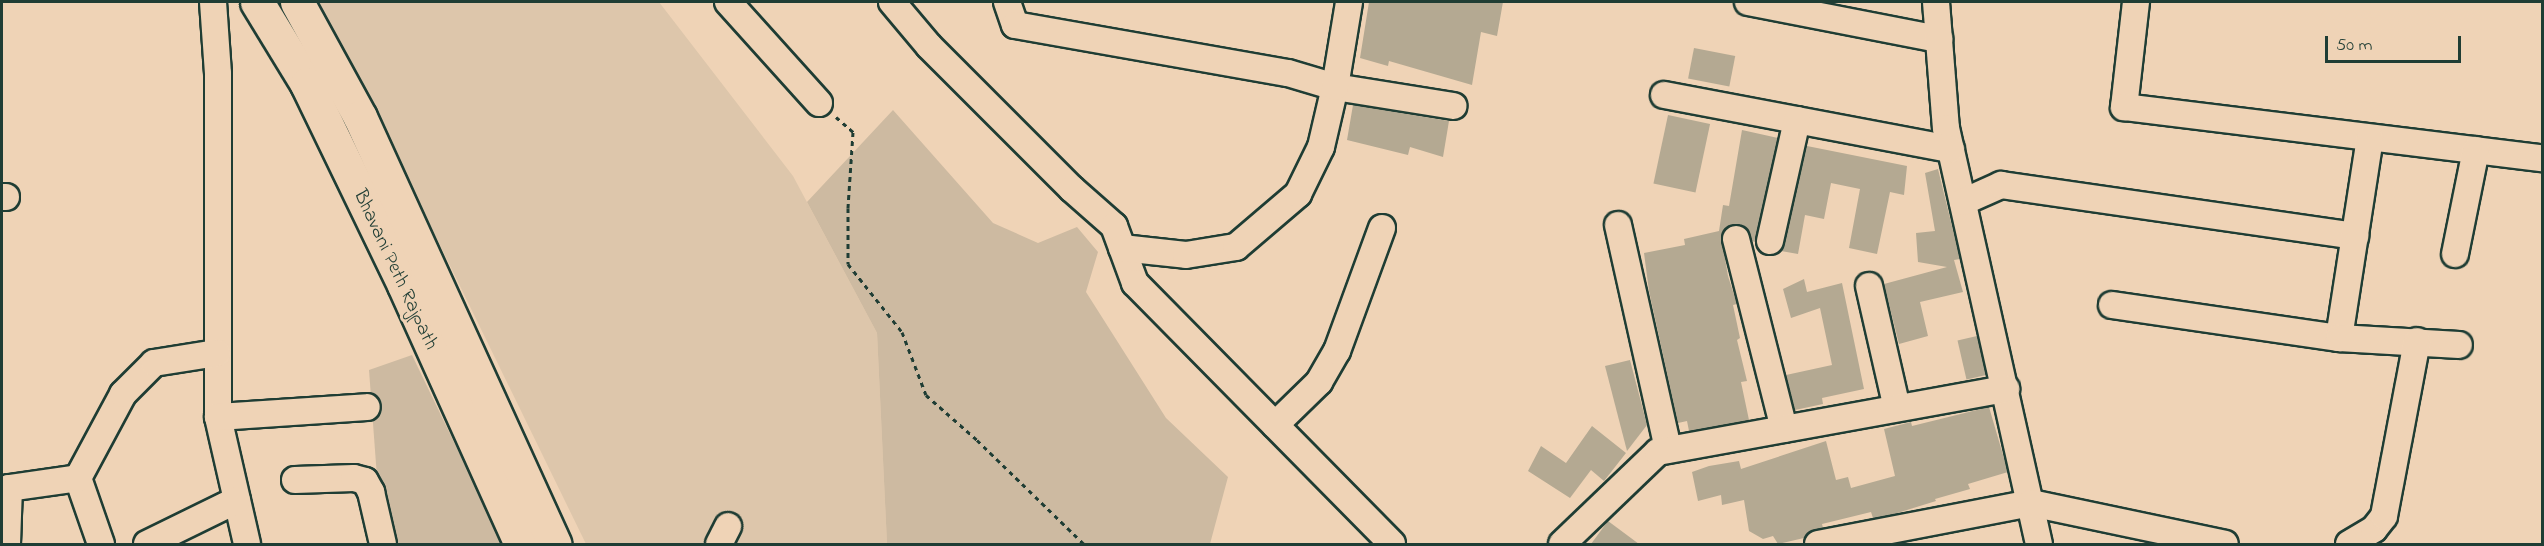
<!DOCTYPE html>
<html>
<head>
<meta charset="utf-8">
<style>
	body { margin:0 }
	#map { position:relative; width:2544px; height:546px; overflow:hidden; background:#efd3b6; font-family:"Indie Flower",sans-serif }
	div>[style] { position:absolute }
	.built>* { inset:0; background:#ddc6ab }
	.green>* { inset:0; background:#cdbaa1 }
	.building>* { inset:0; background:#b4a992; transform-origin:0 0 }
	.path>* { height:3px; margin-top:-1.5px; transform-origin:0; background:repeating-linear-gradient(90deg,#1f3d34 0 4.5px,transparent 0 9px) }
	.roads { filter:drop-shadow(2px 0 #1f3d34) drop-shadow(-2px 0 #1f3d34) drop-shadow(0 2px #1f3d34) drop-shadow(0 -2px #1f3d34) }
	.minor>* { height:26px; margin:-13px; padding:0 13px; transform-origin:13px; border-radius:13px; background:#efd3b6 }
	.major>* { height:33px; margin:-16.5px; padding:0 16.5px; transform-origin:16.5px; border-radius:16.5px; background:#efd3b6 }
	span { translate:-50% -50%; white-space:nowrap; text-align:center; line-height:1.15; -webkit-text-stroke:6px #efd3b6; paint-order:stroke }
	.street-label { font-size:20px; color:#1f3d34 }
	.frame { position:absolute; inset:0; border:3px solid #1f3d34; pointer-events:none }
	.scale { position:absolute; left:2325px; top:36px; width:136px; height:27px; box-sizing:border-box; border:3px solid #1f3d34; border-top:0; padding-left:8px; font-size:18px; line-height:21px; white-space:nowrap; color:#1f3d34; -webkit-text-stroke:4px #efd3b6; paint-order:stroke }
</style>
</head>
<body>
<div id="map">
	<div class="built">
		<div style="clip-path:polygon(303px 2px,659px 2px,793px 176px,877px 333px,887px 544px,586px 544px,394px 151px)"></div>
	</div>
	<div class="green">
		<div style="clip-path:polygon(893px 110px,993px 223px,1038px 243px,1077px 227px,1098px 252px,1086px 292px,1166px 418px,1228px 477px,1210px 544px,887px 544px,877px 333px,807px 202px)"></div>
		<div style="clip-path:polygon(412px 355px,503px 544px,391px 544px,380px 517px,369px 370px)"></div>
	</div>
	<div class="building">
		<div style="clip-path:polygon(1369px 2px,1503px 2px,1497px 36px,1481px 32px,1472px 85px,1389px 61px,1388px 66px,1360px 58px)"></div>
		<div style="left:1694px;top:48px;width:42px;height:31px;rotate:11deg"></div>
		<div style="clip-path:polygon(1353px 105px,1449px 121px,1443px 157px,1410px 147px,1408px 155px,1347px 140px)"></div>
		<div style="left:1668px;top:115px;width:43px;height:70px;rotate:12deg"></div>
		<div style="clip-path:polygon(1742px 130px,1778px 138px,1755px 242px,1752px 241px,1747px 229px,1740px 224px,1726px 228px,1721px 235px,1728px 276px,1737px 304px,1733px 305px,1740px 338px,1737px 340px,1747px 381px,1741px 382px,1749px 420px,1689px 431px,1687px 421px,1678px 423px,1649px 291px,1644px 253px,1685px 245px,1684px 239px,1719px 231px,1723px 205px,1729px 206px)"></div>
		<div style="clip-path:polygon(1807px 146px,1907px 166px,1904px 195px,1890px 192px,1877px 254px,1849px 248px,1860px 189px,1831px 183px,1824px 219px,1805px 215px,1798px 254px,1781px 251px)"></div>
		<div style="clip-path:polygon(1938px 169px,1960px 259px,1954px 260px,1963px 292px,1920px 302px,1928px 336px,1899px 344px,1884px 284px,1947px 267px,1918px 262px,1916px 233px,1935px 231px,1925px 173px)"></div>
		<div style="clip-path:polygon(1804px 279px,1807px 292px,1842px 283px,1864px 389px,1822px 398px,1823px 404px,1795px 410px,1786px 375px,1832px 365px,1820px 308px,1791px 318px,1783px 289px)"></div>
		<div style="left:1977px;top:336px;width:40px;height:20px;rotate:77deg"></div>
		<div style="clip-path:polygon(1630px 360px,1647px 425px,1627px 451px,1605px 366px)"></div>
		<div style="clip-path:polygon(1989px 407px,2008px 472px,1968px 484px,1970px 489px,1935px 499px,1936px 501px,1894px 514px,1873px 518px,1871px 512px,1822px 524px,1823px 528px,1809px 532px,1804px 538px,1778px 544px,1773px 536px,1763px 539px,1749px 531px,1744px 500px,1722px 505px,1721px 495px,1698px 501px,1692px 472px,1709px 466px,1739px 461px,1741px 469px,1826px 441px,1836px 480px,1848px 477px,1851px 488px,1895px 476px,1884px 429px,1911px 422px,1912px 426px)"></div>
		<div style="clip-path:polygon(1592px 426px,1626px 453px,1604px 481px,1591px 470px,1570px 498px,1528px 471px,1541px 446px,1566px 463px)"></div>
		<div style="clip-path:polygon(1608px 521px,1639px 544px,1591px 544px)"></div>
	</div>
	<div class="path">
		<div style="left:836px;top:117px;width:23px;rotate:41deg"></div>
		<div style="left:853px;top:132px;width:76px;rotate:93.8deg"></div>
		<div style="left:848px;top:208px;width:56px;rotate:90deg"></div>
		<div style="left:848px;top:264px;width:87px;rotate:51.5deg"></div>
		<div style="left:902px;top:332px;width:67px;rotate:69.1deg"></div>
		<div style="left:926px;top:395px;width:68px;rotate:41.4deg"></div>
		<div style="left:977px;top:440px;width:149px;rotate:44.2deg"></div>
	</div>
	<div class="roads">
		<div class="minor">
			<div style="left:213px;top:2px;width:72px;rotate:86deg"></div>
			<div style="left:218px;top:74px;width:343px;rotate:90deg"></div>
			<div style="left:218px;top:417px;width:130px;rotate:77.1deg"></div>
			<div style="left:728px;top:2px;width:136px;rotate:48deg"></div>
			<div style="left:892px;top:2px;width:57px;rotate:49.9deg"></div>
			<div style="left:929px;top:46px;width:202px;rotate:45deg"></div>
			<div style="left:1072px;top:189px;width:56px;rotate:41.4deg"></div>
			<div style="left:1114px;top:226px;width:61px;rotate:69.8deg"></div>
			<div style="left:1135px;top:283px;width:366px;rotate:45.4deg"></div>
			<div style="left:1007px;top:2px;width:24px;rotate:71deg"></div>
			<div style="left:1015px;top:25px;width:277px;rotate:10deg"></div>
			<div style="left:1288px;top:73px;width:49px;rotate:16.6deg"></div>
			<div style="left:1335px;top:87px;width:120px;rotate:9.1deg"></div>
			<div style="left:1748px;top:2px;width:195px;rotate:11deg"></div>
			<div style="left:1936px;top:2px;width:126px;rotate:85.5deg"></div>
			<div style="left:1946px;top:128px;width:426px;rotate:77.4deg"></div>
			<div style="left:2136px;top:2px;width:106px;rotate:96.5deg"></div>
			<div style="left:2124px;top:107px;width:421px;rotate:7deg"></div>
			<div style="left:1664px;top:95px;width:292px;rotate:10.7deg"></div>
			<div style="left:2px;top:197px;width:4px"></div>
			<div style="left:1963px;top:202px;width:42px;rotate:-24.1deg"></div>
			<div style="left:2001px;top:185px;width:358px;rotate:8.2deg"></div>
			<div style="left:1618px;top:225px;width:230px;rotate:77.4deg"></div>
			<div style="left:1736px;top:239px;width:196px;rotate:75.8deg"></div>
			<div style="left:1770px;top:241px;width:124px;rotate:-77.4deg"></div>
			<div style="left:1122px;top:248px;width:64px;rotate:6.2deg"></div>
			<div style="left:1186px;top:255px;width:51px;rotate:-9.1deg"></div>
			<div style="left:1236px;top:247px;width:82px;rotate:-40.5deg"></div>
			<div style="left:1298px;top:194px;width:52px;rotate:-63.9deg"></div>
			<div style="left:1321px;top:147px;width:62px;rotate:-76.9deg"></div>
			<div style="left:1335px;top:87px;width:86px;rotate:-80.6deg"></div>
			<div style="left:2455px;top:254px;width:106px;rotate:-78.6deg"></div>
			<div style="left:1869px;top:286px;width:125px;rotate:77.1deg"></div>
			<div style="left:2112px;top:305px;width:229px;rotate:8.3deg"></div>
			<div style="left:2339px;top:338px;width:202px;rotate:-81.2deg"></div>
			<div style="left:2339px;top:338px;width:120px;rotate:3.3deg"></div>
			<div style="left:218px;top:417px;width:149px;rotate:-3.8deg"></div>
			<div style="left:1275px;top:425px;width:62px;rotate:-44.3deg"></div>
			<div style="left:1319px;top:382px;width:36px;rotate:-60deg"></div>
			<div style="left:1337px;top:351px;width:131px;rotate:-69.9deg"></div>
			<div style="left:295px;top:480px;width:59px;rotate:-1.9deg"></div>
			<div style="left:354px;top:478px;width:11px;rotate:15deg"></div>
			<div style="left:365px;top:481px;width:13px;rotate:61deg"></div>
			<div style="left:371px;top:492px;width:53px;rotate:77deg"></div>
			<div style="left:7px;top:544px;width:56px;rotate:-88deg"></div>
			<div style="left:9px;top:488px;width:70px;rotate:-8.2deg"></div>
			<div style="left:101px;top:544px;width:70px;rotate:-109.2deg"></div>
			<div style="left:78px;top:478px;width:95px;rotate:-61.8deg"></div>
			<div style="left:123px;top:394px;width:44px;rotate:-45deg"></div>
			<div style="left:154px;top:363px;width:64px;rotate:-9deg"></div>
			<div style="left:147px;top:544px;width:100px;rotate:-26.1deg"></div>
			<div style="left:719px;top:544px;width:20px;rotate:-63deg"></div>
			<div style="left:1562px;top:544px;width:133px;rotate:-43.8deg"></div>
			<div style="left:1658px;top:452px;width:354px;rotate:-10.3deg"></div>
			<div style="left:1818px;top:544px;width:217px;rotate:-10.9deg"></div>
			<div style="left:2031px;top:503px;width:198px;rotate:11.9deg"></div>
			<div style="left:2349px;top:544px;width:29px;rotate:-31deg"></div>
			<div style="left:2374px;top:529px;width:16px;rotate:-52deg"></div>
			<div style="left:2384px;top:516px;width:178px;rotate:-79.3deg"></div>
		</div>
		<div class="major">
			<div style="left:257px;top:2px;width:96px;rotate:58.6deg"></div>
			<div style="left:307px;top:84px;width:223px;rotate:64.2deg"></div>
			<div style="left:404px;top:285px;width:284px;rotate:65.7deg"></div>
			<div style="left:297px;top:2px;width:131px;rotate:61.3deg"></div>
			<div style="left:360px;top:117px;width:469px;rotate:65.5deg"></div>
		</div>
	</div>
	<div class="street-label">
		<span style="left:395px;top:270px;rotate:65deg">Bhavani Peth Rajpath</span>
	</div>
	<div class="frame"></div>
	<div class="scale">50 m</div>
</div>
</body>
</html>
